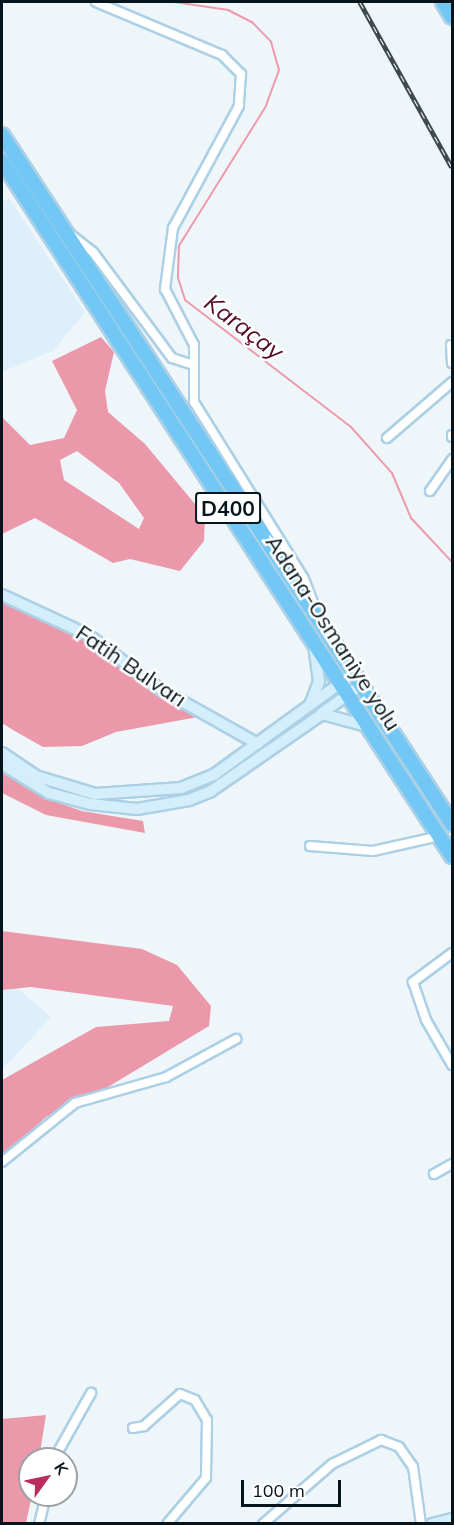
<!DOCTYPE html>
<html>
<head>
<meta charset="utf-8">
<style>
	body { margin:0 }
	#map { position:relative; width:454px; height:1525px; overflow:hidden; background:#eff6fa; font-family:Mulish,sans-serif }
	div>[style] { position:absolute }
	.built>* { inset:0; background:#ddeffa }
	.forest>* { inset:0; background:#eb98ab }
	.stream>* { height:2px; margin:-1px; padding:0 1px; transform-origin:1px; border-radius:1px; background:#ee9aad }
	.roads { filter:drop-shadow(2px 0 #acd0e5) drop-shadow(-2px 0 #acd0e5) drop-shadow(0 2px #acd0e5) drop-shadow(0 -2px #acd0e5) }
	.street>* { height:8px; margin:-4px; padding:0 4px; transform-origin:4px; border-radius:4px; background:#fff }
	.secondary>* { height:10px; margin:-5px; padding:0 5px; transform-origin:5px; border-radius:5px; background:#d5eefc }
	.highway>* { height:14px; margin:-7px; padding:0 7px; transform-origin:7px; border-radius:7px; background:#72c7f4 }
	.rail>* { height:4.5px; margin-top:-2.25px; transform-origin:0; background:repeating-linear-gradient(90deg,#fff 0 7px,#3e4a50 0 14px); box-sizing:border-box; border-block:2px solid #3e4a50 }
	span { translate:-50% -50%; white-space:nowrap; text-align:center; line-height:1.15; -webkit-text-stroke:5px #fff; paint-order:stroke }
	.shield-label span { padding:2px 4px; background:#fff; border:2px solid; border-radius:4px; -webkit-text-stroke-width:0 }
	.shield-label { font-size:21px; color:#06141b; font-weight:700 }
	.street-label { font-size:22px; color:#06141b }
	.water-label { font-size:24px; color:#540a25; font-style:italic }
	.frame { position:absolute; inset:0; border:3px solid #06141b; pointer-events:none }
	.north { position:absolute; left:18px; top:1447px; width:60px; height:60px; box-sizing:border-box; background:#fff; border:2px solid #9ba1a4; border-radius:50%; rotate:57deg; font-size:16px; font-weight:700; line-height:24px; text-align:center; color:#06141b }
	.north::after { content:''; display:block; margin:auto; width:21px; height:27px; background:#bb2d5f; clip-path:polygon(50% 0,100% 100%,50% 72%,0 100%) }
	.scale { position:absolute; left:241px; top:1480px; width:100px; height:27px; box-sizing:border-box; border:3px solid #06141b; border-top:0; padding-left:8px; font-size:18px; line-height:21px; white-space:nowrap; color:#06141b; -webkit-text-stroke:4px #fff; paint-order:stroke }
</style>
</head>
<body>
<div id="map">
	<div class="built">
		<div style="clip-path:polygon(9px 198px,85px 312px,53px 351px,2px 372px,2px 202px)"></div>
		<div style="clip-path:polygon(2px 975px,51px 1017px,2px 1070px)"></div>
	</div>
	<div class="forest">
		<div style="clip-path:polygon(evenodd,101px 337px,114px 352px,105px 391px,108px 412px,145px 444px,205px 516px,204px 541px,180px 571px,130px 559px,113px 563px,35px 518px,2px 534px,2px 417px,30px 445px,64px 438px,77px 410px,52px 361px,101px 337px,77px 451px,119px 483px,144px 518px,139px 529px,64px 480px,60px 460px,77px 451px)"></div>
		<div style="clip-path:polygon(2px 598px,65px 627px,198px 717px,116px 732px,82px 746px,43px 747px,13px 730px,2px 723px)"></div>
		<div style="clip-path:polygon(2px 772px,42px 797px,82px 811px,143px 821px,145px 833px,46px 815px,2px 793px)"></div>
		<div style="clip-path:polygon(2px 931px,142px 949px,177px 965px,211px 1006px,209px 1026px,108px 1087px,46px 1117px,2px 1157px,2px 1080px,96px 1027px,169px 1021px,173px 1006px,31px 987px,2px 990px)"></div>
		<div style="clip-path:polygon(46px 1415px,39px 1459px,30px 1459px,32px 1495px,26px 1523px,2px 1523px,2px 1419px)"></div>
	</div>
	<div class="stream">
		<div style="left:174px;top:2px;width:55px;rotate:8.4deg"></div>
		<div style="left:228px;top:10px;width:27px;rotate:27deg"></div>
		<div style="left:252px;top:22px;width:28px;rotate:46deg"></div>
		<div style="left:271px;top:42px;width:29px;rotate:74deg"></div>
		<div style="left:279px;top:70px;width:38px;rotate:110deg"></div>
		<div style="left:266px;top:106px;width:165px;rotate:121.9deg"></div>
		<div style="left:179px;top:246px;width:32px;rotate:92deg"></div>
		<div style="left:178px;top:278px;width:23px;rotate:72deg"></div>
		<div style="left:185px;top:300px;width:209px;rotate:37.4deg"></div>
		<div style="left:351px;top:427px;width:62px;rotate:48.3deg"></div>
		<div style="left:392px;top:473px;width:49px;rotate:67.1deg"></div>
		<div style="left:411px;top:518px;width:60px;rotate:47deg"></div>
	</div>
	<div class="roads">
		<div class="street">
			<div style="left:96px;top:2px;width:137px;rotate:22.8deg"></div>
			<div style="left:222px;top:55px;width:27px;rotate:45deg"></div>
			<div style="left:241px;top:74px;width:32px;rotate:94deg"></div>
			<div style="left:239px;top:106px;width:139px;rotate:118.4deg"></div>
			<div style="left:173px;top:228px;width:62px;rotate:97.5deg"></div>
			<div style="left:165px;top:289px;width:63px;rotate:62.6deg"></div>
			<div style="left:194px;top:345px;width:57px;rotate:90deg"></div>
			<div style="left:194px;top:402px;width:208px;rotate:58.1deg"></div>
			<div style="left:304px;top:579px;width:31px;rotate:69deg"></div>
			<div style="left:66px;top:231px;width:34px;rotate:38deg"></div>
			<div style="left:93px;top:252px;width:132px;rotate:53.3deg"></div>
			<div style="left:172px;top:358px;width:22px;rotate:18deg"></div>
			<div style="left:451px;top:345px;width:18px;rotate:87deg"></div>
			<div style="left:452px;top:435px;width:2px;rotate:90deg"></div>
			<div style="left:387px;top:438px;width:86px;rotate:-40.7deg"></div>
			<div style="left:430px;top:491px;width:39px;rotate:-55deg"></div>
			<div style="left:310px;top:846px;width:63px;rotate:4.5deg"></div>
			<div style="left:373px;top:851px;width:69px;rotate:-12.6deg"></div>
			<div style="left:452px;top:953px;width:49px;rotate:143.4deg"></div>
			<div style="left:413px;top:982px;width:40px;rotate:71.1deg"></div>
			<div style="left:426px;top:1020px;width:52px;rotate:60deg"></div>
			<div style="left:2px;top:1162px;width:94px;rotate:-38.9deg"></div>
			<div style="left:75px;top:1103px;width:95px;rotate:-15.9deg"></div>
			<div style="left:166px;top:1077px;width:80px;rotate:-28.5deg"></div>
			<div style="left:434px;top:1174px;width:21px;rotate:-29deg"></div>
			<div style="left:133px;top:1428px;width:11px;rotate:-10deg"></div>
			<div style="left:144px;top:1426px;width:48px;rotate:-41.6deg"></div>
			<div style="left:180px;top:1394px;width:16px;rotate:22deg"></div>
			<div style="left:195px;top:1400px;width:23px;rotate:59deg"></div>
			<div style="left:207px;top:1420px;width:58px;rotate:91deg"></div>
			<div style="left:206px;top:1478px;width:60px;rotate:130.3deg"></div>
			<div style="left:54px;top:1459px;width:76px;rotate:-60.7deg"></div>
			<div style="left:39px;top:1524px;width:30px;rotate:-76deg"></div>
			<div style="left:263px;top:1524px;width:91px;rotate:-41deg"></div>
			<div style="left:332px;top:1464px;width:55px;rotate:-26.1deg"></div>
			<div style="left:381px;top:1440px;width:19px;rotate:21deg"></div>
			<div style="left:399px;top:1447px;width:24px;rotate:55deg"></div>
			<div style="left:413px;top:1467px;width:58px;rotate:82deg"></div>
		</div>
		<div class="secondary">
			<div style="left:2px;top:595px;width:95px;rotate:24.9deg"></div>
			<div style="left:88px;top:635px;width:90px;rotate:36.9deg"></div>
			<div style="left:160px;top:689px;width:112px;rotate:29.3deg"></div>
			<div style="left:310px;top:705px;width:53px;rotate:-35.8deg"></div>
			<div style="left:322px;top:713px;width:47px;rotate:-35.4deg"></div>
			<div style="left:2px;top:753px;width:41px;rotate:34.1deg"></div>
			<div style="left:36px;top:776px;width:62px;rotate:17deg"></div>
			<div style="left:95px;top:794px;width:86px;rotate:-4deg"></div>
			<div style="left:181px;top:788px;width:37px;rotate:-22deg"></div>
			<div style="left:215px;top:774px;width:117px;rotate:-36deg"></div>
			<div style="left:310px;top:705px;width:26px;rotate:-69deg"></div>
			<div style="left:319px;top:681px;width:35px;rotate:-98deg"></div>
			<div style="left:2px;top:764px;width:55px;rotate:31.7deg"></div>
			<div style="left:49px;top:793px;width:42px;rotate:15deg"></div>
			<div style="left:90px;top:804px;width:47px;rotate:6.1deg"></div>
			<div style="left:137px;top:809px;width:53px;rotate:-9.8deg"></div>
			<div style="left:189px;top:800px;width:24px;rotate:-22deg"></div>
			<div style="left:211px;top:791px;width:135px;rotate:-34.7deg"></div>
			<div style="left:322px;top:714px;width:47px;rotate:14.9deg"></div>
			<div style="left:432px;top:1524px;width:21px;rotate:-14deg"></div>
		</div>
		<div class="highway">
			<div style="left:443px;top:2px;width:17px;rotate:59deg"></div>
			<div style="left:2px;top:135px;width:823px;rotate:56.85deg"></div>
			<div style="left:2px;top:161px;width:828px;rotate:57.08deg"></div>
		</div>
	</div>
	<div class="rail">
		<div style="left:360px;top:2px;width:189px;rotate:60.9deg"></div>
	</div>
	<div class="shield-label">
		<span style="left:228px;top:508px">D400</span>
	</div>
	<div class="street-label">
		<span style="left:333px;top:633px;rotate:57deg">Adana-Osmaniye yolu</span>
		<span style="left:131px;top:666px;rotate:34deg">Fatih Bulvarı</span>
	</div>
	<div class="water-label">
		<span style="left:244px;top:327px;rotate:37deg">Karaçay</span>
	</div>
	<div class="frame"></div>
	<div class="north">K</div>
	<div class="scale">100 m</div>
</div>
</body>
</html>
